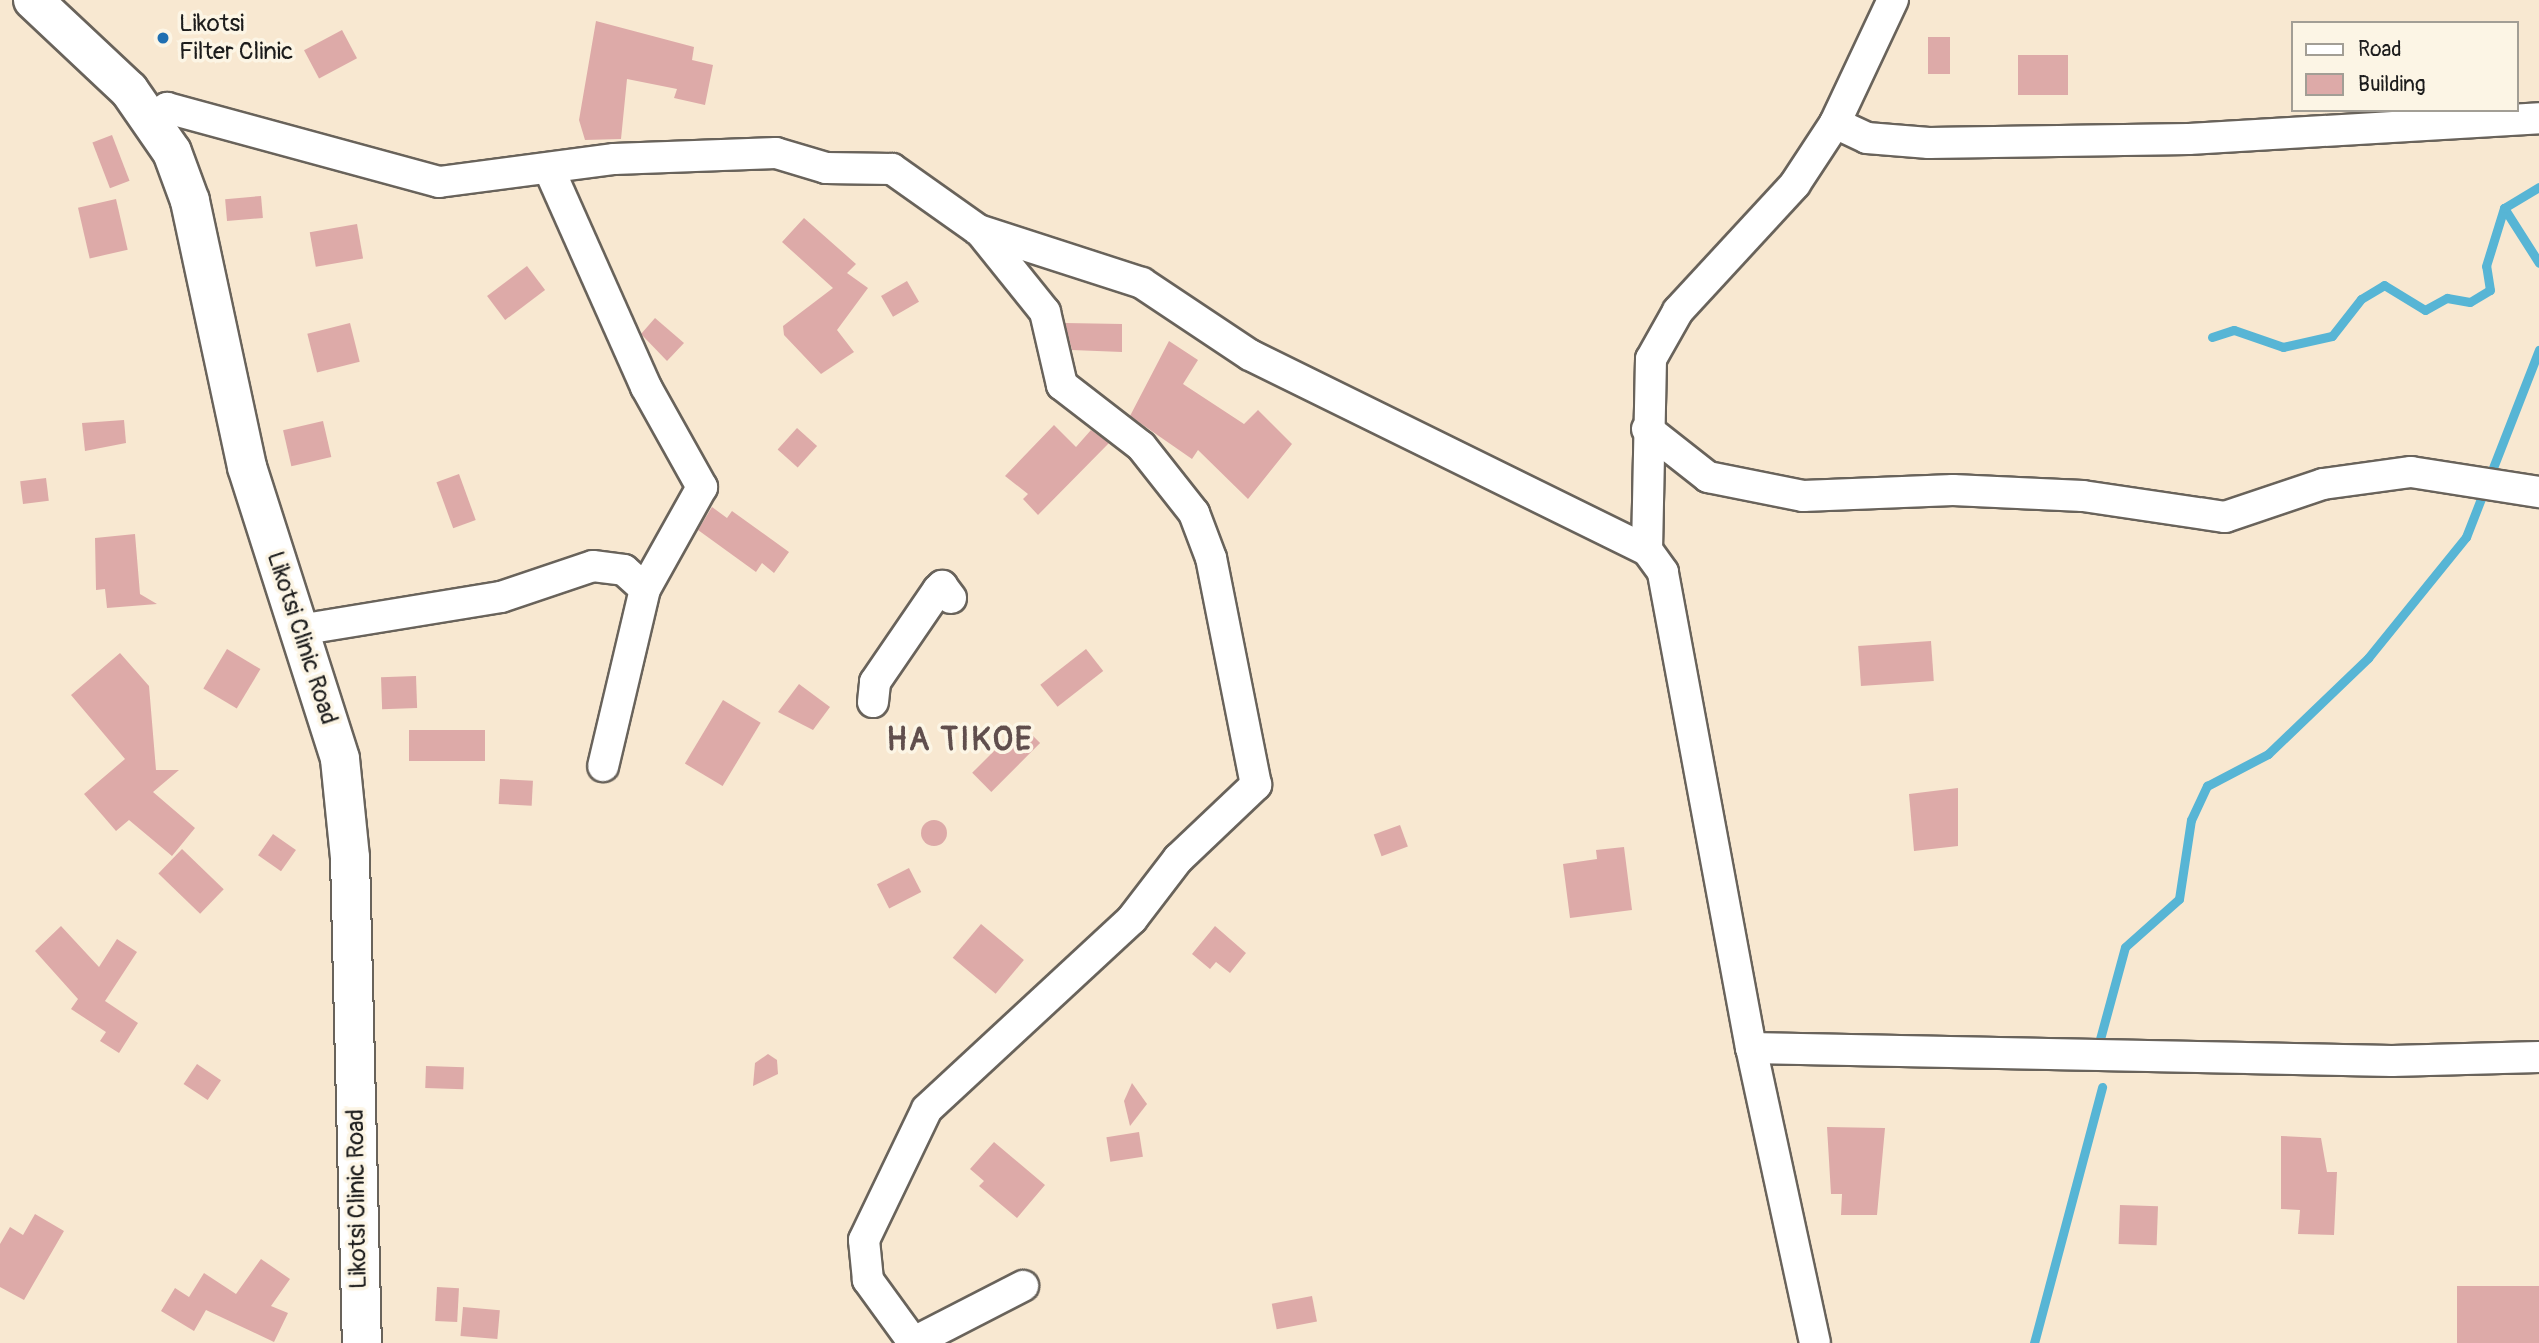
<!DOCTYPE html>
<html>
<head>
<meta charset="utf-8">
<style>
	body { margin:0 }
	#map { position:relative; width:2539px; height:1343px; overflow:hidden; background:#f8e8d1; font-family:Pangolin,sans-serif }
	div>[style] { position:absolute }
	.stream>* { height:9px; margin:-4.5px; padding:0 4.5px; transform-origin:4.5px; border-radius:4.5px; background:#57b5d5 }
	.building>* { inset:0; background:#ddaaa8; transform-origin:0 0 }
	.round { border-radius:50% }
	.roads { filter:drop-shadow(2px 0 #69635b) drop-shadow(-2px 0 #69635b) drop-shadow(0 2px #69635b) drop-shadow(0 -2px #69635b) }
	.street>* { height:30px; margin:-15px; padding:0 15px; transform-origin:15px; border-radius:15px; background:#fff }
	.secondary>* { height:38px; margin:-19px; padding:0 19px; transform-origin:19px; border-radius:19px; background:#fff }
	.dots>* { width:19px; height:19px; translate:-50% -50%; box-sizing:border-box; border:4px solid #fcf5e5; border-radius:50% }
	span { translate:-50% -50%; white-space:nowrap; text-align:center; line-height:1.15; -webkit-text-stroke:7px #fcf5e5; paint-order:stroke }
	.poi-label { font-size:24px; color:#1c1c1c }
	.left { translate:0 -50%; text-align:left }
	.street-label { font-size:24px; color:#1c1c1c }
	.district-label { font-size:32px; color:#604e4d; font-weight:700; letter-spacing:2px }
	.legend { position:absolute; left:2291px; top:21px; width:228px; height:91px; box-sizing:border-box; background:#fcf5e5; border:2px solid #a29e95; margin:0; padding:9px 12px; list-style:none; font-size:21px; color:#1c1c1c }
	.legend li { display:flex; align-items:center; gap:14px; height:35px }
	.legend b { width:35px; border:2px solid #a29e95 }
</style>
</head>
<body>
<div id="map">
	<div class="stream">
		<div style="left:2504px;top:208px;width:65px;rotate:57.5deg"></div>
		<div style="left:2212px;top:337px;width:23px;rotate:-18deg"></div>
		<div style="left:2234px;top:330px;width:52px;rotate:19.1deg"></div>
		<div style="left:2283px;top:347px;width:50px;rotate:-12.7deg"></div>
		<div style="left:2332px;top:336px;width:47px;rotate:-51.9deg"></div>
		<div style="left:2361px;top:299px;width:27px;rotate:-31deg"></div>
		<div style="left:2384px;top:285px;width:48px;rotate:31.4deg"></div>
		<div style="left:2425px;top:310px;width:25px;rotate:-29deg"></div>
		<div style="left:2447px;top:298px;width:23px;rotate:10deg"></div>
		<div style="left:2470px;top:302px;width:23px;rotate:-31deg"></div>
		<div style="left:2490px;top:290px;width:24px;rotate:-99deg"></div>
		<div style="left:2486px;top:266px;width:61px;rotate:-72.8deg"></div>
		<div style="left:2504px;top:208px;width:41px;rotate:-31deg"></div>
		<div style="left:2100px;top:1039px;width:95px;rotate:-74.8deg"></div>
		<div style="left:2125px;top:947px;width:72px;rotate:-41.6deg"></div>
		<div style="left:2179px;top:899px;width:80px;rotate:-81.4deg"></div>
		<div style="left:2191px;top:820px;width:38px;rotate:-65deg"></div>
		<div style="left:2207px;top:786px;width:69px;rotate:-27.7deg"></div>
		<div style="left:2268px;top:754px;width:139px;rotate:-43.8deg"></div>
		<div style="left:2368px;top:658px;width:156px;rotate:-51deg"></div>
		<div style="left:2466px;top:537px;width:201px;rotate:-68.7deg"></div>
		<div style="left:2034px;top:1343px;width:265px;rotate:-75.1deg"></div>
	</div>
	<div class="building">
		<div style="clip-path:polygon(596px 21px,694px 47px,692px 60px,713px 65px,705px 105px,674px 98px,677px 89px,627px 79px,621px 139px,585px 140px,579px 120px)"></div>
		<div style="left:342px;top:30px;width:32px;height:43px;rotate:62deg"></div>
		<div style="left:1928px;top:37px;width:22px;height:37px"></div>
		<div style="left:2018px;top:55px;width:50px;height:40px"></div>
		<div style="left:112px;top:135px;width:49px;height:21px;rotate:69deg"></div>
		<div style="left:261px;top:196px;width:22px;height:36px;rotate:85deg"></div>
		<div style="left:116px;top:199px;width:52px;height:39px;rotate:77deg"></div>
		<div style="clip-path:polygon(804px 218px,856px 264px,847px 273px,868px 288px,837px 330px,854px 352px,821px 374px,784px 335px,783px 326px,833px 288px,782px 242px)"></div>
		<div style="left:357px;top:224px;width:35px;height:48px;rotate:80deg"></div>
		<div style="left:527px;top:266px;width:30px;height:50px;rotate:53deg"></div>
		<div style="left:907px;top:281px;width:24px;height:30px;rotate:60deg"></div>
		<div style="clip-path:polygon(655px 318px,684px 343px,667px 361px,641px 334px)"></div>
		<div style="left:350px;top:323px;width:40px;height:44px;rotate:76deg"></div>
		<div style="clip-path:polygon(1065px 323px,1122px 324px,1122px 352px,1072px 350px)"></div>
		<div style="clip-path:polygon(1169px 341px,1198px 360px,1183px 384px,1244px 424px,1258px 410px,1292px 444px,1248px 499px,1198px 450px,1192px 459px,1130px 416px)"></div>
		<div style="clip-path:polygon(124px 420px,126px 443px,85px 451px,82px 423px)"></div>
		<div style="left:323px;top:421px;width:37px;height:41px;rotate:77deg"></div>
		<div style="clip-path:polygon(1054px 425px,1076px 447px,1091px 430px,1109px 443px,1038px 515px,1023px 499px,1028px 494px,1005px 476px)"></div>
		<div style="left:797px;top:428px;width:27px;height:29px;rotate:42deg"></div>
		<div style="left:459px;top:474px;width:49px;height:24px;rotate:70deg"></div>
		<div style="left:46px;top:478px;width:23px;height:26px;rotate:83deg"></div>
		<div style="clip-path:polygon(712px 507px,727px 518px,732px 511px,789px 552px,774px 573px,762px 563px,756px 572px,698px 530px)"></div>
		<div style="clip-path:polygon(135px 534px,140px 594px,157px 604px,107px 608px,105px 589px,96px 590px,95px 538px)"></div>
		<div style="left:1931px;top:641px;width:40px;height:73px;rotate:86deg"></div>
		<div style="left:227px;top:649px;width:39px;height:46px;rotate:31deg"></div>
		<div style="left:1086px;top:649px;width:28px;height:58px;rotate:52deg"></div>
		<div style="clip-path:polygon(120px 653px,149px 686px,156px 770px,179px 770px,153px 792px,195px 828px,172px 856px,129px 820px,116px 831px,84px 794px,125px 759px,71px 695px)"></div>
		<div style="left:416px;top:676px;width:32px;height:35px;rotate:88deg"></div>
		<div style="clip-path:polygon(799px 684px,830px 707px,813px 730px,778px 712px)"></div>
		<div style="left:723px;top:700px;width:44px;height:74px;rotate:31deg"></div>
		<div style="left:1021px;top:724px;width:27px;height:69px;rotate:45deg"></div>
		<div style="left:409px;top:730px;width:76px;height:31px"></div>
		<div style="left:500px;top:779px;width:33px;height:25px;rotate:3deg"></div>
		<div style="clip-path:polygon(1958px 788px,1958px 846px,1914px 851px,1909px 794px)"></div>
		<div class="round" style="left:921px;top:820px;width:26px;height:26px"></div>
		<div style="left:1400px;top:825px;width:23px;height:28px;rotate:70deg"></div>
		<div style="left:273px;top:834px;width:28px;height:26px;rotate:35deg"></div>
		<div style="clip-path:polygon(1624px 847px,1632px 910px,1570px 918px,1563px 864px,1597px 859px,1596px 850px)"></div>
		<div style="left:182px;top:849px;width:58px;height:34px;rotate:44deg"></div>
		<div style="left:909px;top:868px;width:27px;height:36px;rotate:63deg"></div>
		<div style="left:981px;top:924px;width:56px;height:44px;rotate:40deg"></div>
		<div style="clip-path:polygon(61px 926px,99px 967px,117px 939px,137px 952px,105px 1001px,138px 1023px,119px 1053px,100px 1041px,106px 1032px,71px 1009px,78px 999px,35px 951px)"></div>
		<div style="clip-path:polygon(1215px 926px,1246px 953px,1230px 973px,1216px 962px,1210px 969px,1192px 954px)"></div>
		<div style="clip-path:polygon(768px 1054px,777px 1060px,778px 1074px,753px 1086px,755px 1063px)"></div>
		<div style="left:197px;top:1064px;width:29px;height:24px;rotate:34deg"></div>
		<div style="left:426px;top:1066px;width:38px;height:22px;rotate:2deg"></div>
		<div style="clip-path:polygon(1132px 1083px,1147px 1104px,1130px 1126px,1124px 1101px)"></div>
		<div style="clip-path:polygon(1827px 1127px,1885px 1128px,1877px 1215px,1841px 1215px,1842px 1194px,1831px 1194px)"></div>
		<div style="left:1139px;top:1132px;width:25px;height:33px;rotate:81deg"></div>
		<div style="clip-path:polygon(2281px 1136px,2321px 1138px,2327px 1172px,2337px 1172px,2334px 1235px,2298px 1234px,2300px 1210px,2281px 1209px)"></div>
		<div style="clip-path:polygon(994px 1142px,1045px 1185px,1017px 1218px,979px 1186px,984px 1181px,970px 1169px)"></div>
		<div style="left:2120px;top:1205px;width:38px;height:39px;rotate:2deg"></div>
		<div style="clip-path:polygon(35px 1214px,64px 1231px,24px 1300px,0 1287px,0 1244px,10px 1227px,23px 1235px)"></div>
		<div style="clip-path:polygon(261px 1259px,290px 1279px,271px 1306px,288px 1313px,274px 1342px,206px 1310px,194px 1331px,161px 1311px,175px 1288px,189px 1297px,204px 1273px,236px 1294px)"></div>
		<div style="left:2539px;top:1286px;width:57px;height:82px;rotate:90deg"></div>
		<div style="left:437px;top:1287px;width:22px;height:34px;rotate:3deg"></div>
		<div style="left:1312px;top:1296px;width:26px;height:41px;rotate:79deg"></div>
		<div style="left:463px;top:1307px;width:37px;height:29px;rotate:5deg"></div>
	</div>
	<div class="roads">
		<div class="street">
			<div style="left:156px;top:122px;width:18px;rotate:-52deg"></div>
			<div style="left:167px;top:108px;width:282px;rotate:15.2deg"></div>
			<div style="left:439px;top:182px;width:177px;rotate:-7.5deg"></div>
			<div style="left:614px;top:159px;width:162px;rotate:-2.1deg"></div>
			<div style="left:776px;top:153px;width:52px;rotate:16.7deg"></div>
			<div style="left:826px;top:168px;width:66px;rotate:0.9deg"></div>
			<div style="left:892px;top:169px;width:105px;rotate:35.3deg"></div>
			<div style="left:978px;top:230px;width:172px;rotate:17.9deg"></div>
			<div style="left:1142px;top:283px;width:130px;rotate:33.7deg"></div>
			<div style="left:1250px;top:355px;width:442px;rotate:26.2deg"></div>
			<div style="left:1835px;top:123px;width:35px;rotate:25deg"></div>
			<div style="left:1867px;top:138px;width:62px;rotate:4.6deg"></div>
			<div style="left:1929px;top:143px;width:260px;rotate:-0.9deg"></div>
			<div style="left:2189px;top:139px;width:351px;rotate:-3.4deg"></div>
			<div style="left:549px;top:169px;width:239px;rotate:66deg"></div>
			<div style="left:646px;top:387px;width:115px;rotate:60.8deg"></div>
			<div style="left:702px;top:487px;width:117px;rotate:119.2deg"></div>
			<div style="left:645px;top:589px;width:182px;rotate:103.3deg"></div>
			<div style="left:1647px;top:429px;width:78px;rotate:38.2deg"></div>
			<div style="left:1708px;top:477px;width:97px;rotate:11.3deg"></div>
			<div style="left:1803px;top:496px;width:150px;rotate:-2.3deg"></div>
			<div style="left:1953px;top:490px;width:130px;rotate:2.6deg"></div>
			<div style="left:2083px;top:496px;width:144px;rotate:8.4deg"></div>
			<div style="left:2225px;top:517px;width:103px;rotate:-18.6deg"></div>
			<div style="left:2323px;top:484px;width:89px;rotate:-7.8deg"></div>
			<div style="left:2411px;top:472px;width:130px;rotate:8.9deg"></div>
			<div style="left:299px;top:630px;width:205px;rotate:-9.3deg"></div>
			<div style="left:501px;top:597px;width:97px;rotate:-18.6deg"></div>
			<div style="left:593px;top:566px;width:31px;rotate:7deg"></div>
			<div style="left:624px;top:570px;width:28px;rotate:42deg"></div>
			<div style="left:873px;top:702px;width:20px;rotate:-84deg"></div>
			<div style="left:875px;top:682px;width:112px;rotate:-55.6deg"></div>
			<div style="left:938px;top:590px;width:6px;rotate:-45deg"></div>
			<div style="left:942px;top:586px;width:15px;rotate:53deg"></div>
			<div style="left:1751px;top:1048px;width:641px;rotate:1.16deg"></div>
			<div style="left:2392px;top:1061px;width:147px;rotate:-1.6deg"></div>
			<div style="left:913px;top:1342px;width:77px;rotate:-126deg"></div>
			<div style="left:868px;top:1280px;width:40px;rotate:-95.7deg"></div>
			<div style="left:864px;top:1240px;width:145px;rotate:-64.3deg"></div>
			<div style="left:927px;top:1109px;width:280px;rotate:-42.8deg"></div>
			<div style="left:1132px;top:919px;width:76px;rotate:-52.5deg"></div>
			<div style="left:1178px;top:859px;width:108px;rotate:-43.5deg"></div>
			<div style="left:1256px;top:785px;width:231px;rotate:-101.2deg"></div>
			<div style="left:1211px;top:558px;width:48px;rotate:-110.7deg"></div>
			<div style="left:1194px;top:513px;width:85px;rotate:-128.3deg"></div>
			<div style="left:1141px;top:446px;width:100px;rotate:-142.3deg"></div>
			<div style="left:1062px;top:385px;width:75px;rotate:-103.1deg"></div>
			<div style="left:1045px;top:312px;width:99px;rotate:-128.8deg"></div>
			<div style="left:912px;top:1343px;width:125px;rotate:-27.2deg"></div>
			<div style="left:1815px;top:1343px;width:302px;rotate:-102.2deg"></div>
			<div style="left:1751px;top:1048px;width:484px;rotate:-100.5deg"></div>
			<div style="left:1663px;top:572px;width:27px;rotate:-126deg"></div>
			<div style="left:1647px;top:550px;width:191px;rotate:-88.8deg"></div>
			<div style="left:1651px;top:359px;width:55px;rotate:-60.6deg"></div>
			<div style="left:1678px;top:311px;width:173px;rotate:-47.3deg"></div>
			<div style="left:1795px;top:184px;width:73px;rotate:-56.7deg"></div>
			<div style="left:1835px;top:123px;width:136px;rotate:-64.8deg"></div>
		</div>
		<div class="secondary">
			<div style="left:33px;top:0;width:132px;rotate:43.2deg"></div>
			<div style="left:129px;top:90px;width:75px;rotate:55.3deg"></div>
			<div style="left:172px;top:152px;width:52px;rotate:69.8deg"></div>
			<div style="left:190px;top:201px;width:272px;rotate:77.9deg"></div>
			<div style="left:247px;top:467px;width:306px;rotate:72.3deg"></div>
			<div style="left:340px;top:759px;width:100px;rotate:84.2deg"></div>
			<div style="left:350px;top:858px;width:485px;rotate:88.6deg"></div>
		</div>
	</div>
	<div class="dots">
		<div style="left:163px;top:38px;background:#1f6fb2"></div>
	</div>
	<div class="poi-label">
		<span class="left" style="left:179px;top:38px">Likotsi<br>Filter Clinic</span>
	</div>
	<div class="street-label">
		<span style="left:302px;top:638px;rotate:72deg">Likotsi Clinic Road</span>
		<span style="left:357px;top:1199px;rotate:-91deg">Likotsi Clinic Road</span>
	</div>
	<div class="district-label">
		<span style="left:960px;top:740px">HA TIKOE</span>
	</div>
	<ul class="legend">
	<li><b style="height:9px;background:#fff"></b>Road</li>
	<li><b style="height:19px;background:#ddaaa8"></b>Building</li>
	</ul>
</div>
</body>
</html>
